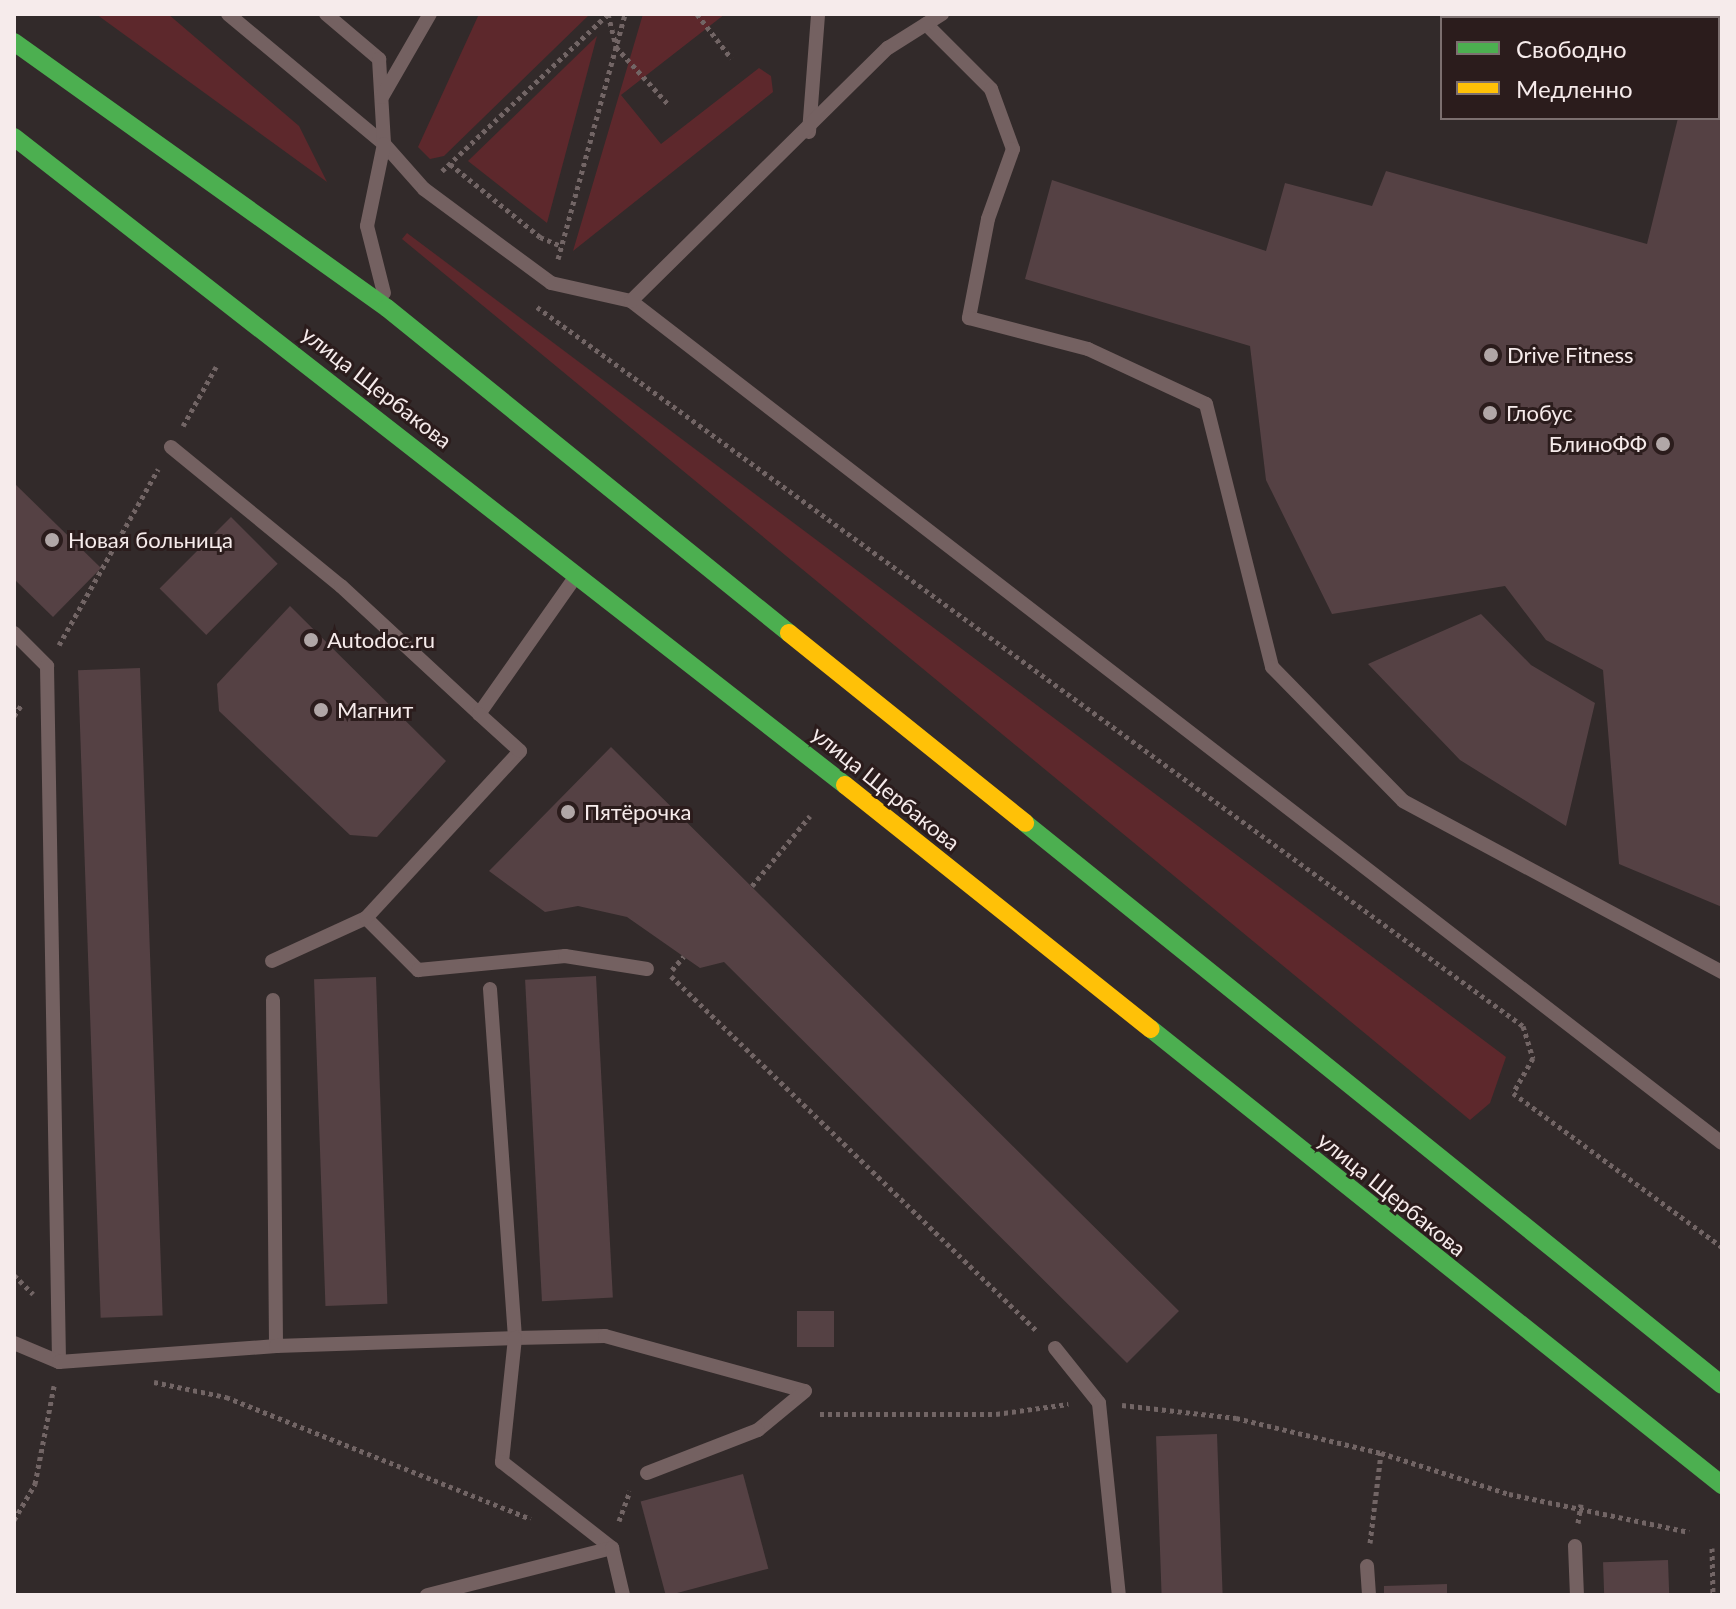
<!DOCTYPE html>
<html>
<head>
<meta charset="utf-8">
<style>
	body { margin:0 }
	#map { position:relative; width:1736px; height:1609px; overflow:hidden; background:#322a2a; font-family:Lato,sans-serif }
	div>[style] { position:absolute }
	.green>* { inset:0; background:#5d282c }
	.building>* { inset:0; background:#554144; transform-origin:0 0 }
	.path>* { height:5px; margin-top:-2.5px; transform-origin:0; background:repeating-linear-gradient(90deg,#726565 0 4px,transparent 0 8px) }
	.lane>* { height:14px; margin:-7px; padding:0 7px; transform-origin:7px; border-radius:7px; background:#746161 }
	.fast>* { height:18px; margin:-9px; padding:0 9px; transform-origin:9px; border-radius:9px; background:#4caf50 }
	.slow>* { height:18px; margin:-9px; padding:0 9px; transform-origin:9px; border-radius:9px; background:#ffc107 }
	.dots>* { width:22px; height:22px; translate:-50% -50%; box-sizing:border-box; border:4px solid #2b1c1c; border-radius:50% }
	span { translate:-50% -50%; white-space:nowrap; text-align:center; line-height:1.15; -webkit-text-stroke:6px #2b1c1c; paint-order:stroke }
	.poi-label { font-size:22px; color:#f6ebeb }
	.left { translate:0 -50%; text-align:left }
	.right { translate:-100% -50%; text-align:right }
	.street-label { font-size:22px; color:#f6ebeb }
	.frame { position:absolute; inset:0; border:16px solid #f6ebeb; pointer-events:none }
	.legend { position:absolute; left:1440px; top:16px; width:280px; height:104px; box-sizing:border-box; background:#2b1c1c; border:2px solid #7c6f6f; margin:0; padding:10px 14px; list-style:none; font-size:24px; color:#f6ebeb }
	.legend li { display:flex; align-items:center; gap:16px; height:40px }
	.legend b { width:40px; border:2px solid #7c6f6f }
</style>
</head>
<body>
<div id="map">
	<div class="green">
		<div style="clip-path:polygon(96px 14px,168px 14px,299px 126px,327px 182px)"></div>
		<div style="clip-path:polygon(479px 14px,590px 14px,444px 156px,430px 159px,418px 147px)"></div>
		<div style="clip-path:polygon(643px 14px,725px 14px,621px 95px,661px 144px,759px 68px,771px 76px,773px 92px,573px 251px)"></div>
		<div style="clip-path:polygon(597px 36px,547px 223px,468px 161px)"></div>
		<div style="clip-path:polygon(407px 233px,1506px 1057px,1490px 1103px,1470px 1120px,402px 239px)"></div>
	</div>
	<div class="building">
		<div style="clip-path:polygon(1718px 41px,1722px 42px,1722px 907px,1619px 864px,1603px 670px,1546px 640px,1505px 586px,1332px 614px,1266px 480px,1250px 346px,1025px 279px,1052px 180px,1266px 251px,1285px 183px,1372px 206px,1386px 171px,1647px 244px,1678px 118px,1718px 118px)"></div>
		<div style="clip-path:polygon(14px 483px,101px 568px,53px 617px,14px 579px)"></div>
		<div style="left:231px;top:517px;width:66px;height:101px;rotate:45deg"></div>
		<div style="clip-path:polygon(290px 606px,446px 761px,377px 837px,350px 835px,219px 711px,217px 684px)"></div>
		<div style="clip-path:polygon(1481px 614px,1531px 665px,1595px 703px,1566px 826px,1460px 760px,1368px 664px)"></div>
		<div style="left:140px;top:668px;width:648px;height:62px;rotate:88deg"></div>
		<div style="clip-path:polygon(611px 747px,1179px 1311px,1127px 1363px,724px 962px,700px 968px,627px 917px,578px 906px,545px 912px,489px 871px)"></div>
		<div style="left:596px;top:976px;width:322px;height:71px;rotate:87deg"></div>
		<div style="left:376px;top:977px;width:327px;height:62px;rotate:88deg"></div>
		<div style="left:797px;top:1311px;width:37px;height:36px"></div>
		<div style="left:1217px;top:1434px;width:161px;height:61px;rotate:88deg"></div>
		<div style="left:743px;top:1474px;width:98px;height:106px;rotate:75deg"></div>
		<div style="left:1668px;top:1560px;width:35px;height:65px;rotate:88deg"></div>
		<div style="clip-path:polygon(1447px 1584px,1447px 1595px,1384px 1595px,1384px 1586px)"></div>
	</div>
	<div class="path">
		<div style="left:608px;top:14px;width:34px;rotate:76deg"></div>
		<div style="left:616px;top:47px;width:79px;rotate:47.6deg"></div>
		<div style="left:697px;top:14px;width:56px;rotate:52.3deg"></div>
		<div style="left:450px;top:164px;width:116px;rotate:39deg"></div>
		<div style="left:540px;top:237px;width:23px;rotate:23deg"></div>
		<div style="left:442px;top:171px;width:228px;rotate:-43.4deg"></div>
		<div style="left:558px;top:259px;width:254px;rotate:-74.7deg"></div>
		<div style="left:537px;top:307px;width:1220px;rotate:36.1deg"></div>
		<div style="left:1523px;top:1026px;width:34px;rotate:73deg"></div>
		<div style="left:1533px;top:1058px;width:40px;rotate:119.7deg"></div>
		<div style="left:1513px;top:1093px;width:260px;rotate:36.4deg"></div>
		<div style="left:183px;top:426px;width:68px;rotate:-60.8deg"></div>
		<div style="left:59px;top:645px;width:202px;rotate:-60.6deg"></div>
		<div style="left:14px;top:716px;width:14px;rotate:-56deg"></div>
		<div style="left:752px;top:886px;width:91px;rotate:-50.4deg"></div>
		<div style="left:672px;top:970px;width:18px;rotate:-49deg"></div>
		<div style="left:671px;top:976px;width:510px;rotate:44.13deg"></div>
		<div style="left:14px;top:1275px;width:27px;rotate:45deg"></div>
		<div style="left:154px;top:1382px;width:74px;rotate:11.8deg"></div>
		<div style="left:226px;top:1397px;width:328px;rotate:21.8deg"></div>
		<div style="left:1122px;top:1405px;width:115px;rotate:6.5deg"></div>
		<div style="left:1236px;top:1418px;width:149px;rotate:13.6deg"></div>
		<div style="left:1381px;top:1453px;width:134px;rotate:17.8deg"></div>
		<div style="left:1509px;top:1494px;width:184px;rotate:11.9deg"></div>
		<div style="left:820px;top:1414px;width:176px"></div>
		<div style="left:996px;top:1414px;width:73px;rotate:-7.9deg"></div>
		<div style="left:14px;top:1520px;width:42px;rotate:-59.7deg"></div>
		<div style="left:35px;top:1484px;width:100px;rotate:-79deg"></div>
		<div style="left:619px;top:1521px;width:32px;rotate:-70deg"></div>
		<div style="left:1578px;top:1523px;width:19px;rotate:-81deg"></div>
		<div style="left:1370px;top:1543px;width:91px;rotate:-83deg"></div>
		<div style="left:1712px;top:1548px;width:47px;rotate:88.8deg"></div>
	</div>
	<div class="lane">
		<div style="left:228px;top:14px;width:203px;rotate:39.8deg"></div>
		<div style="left:384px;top:144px;width:60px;rotate:48.4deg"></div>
		<div style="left:424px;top:189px;width:158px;rotate:36.5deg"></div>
		<div style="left:551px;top:283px;width:82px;rotate:12.7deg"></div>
		<div style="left:631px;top:301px;width:1378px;rotate:37.66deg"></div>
		<div style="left:326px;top:14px;width:70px;rotate:40.3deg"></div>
		<div style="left:379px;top:59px;width:85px;rotate:86.6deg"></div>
		<div style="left:384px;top:144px;width:84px;rotate:101.7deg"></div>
		<div style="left:367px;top:226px;width:69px;rotate:75.8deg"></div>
		<div style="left:926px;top:24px;width:92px;rotate:45deg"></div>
		<div style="left:991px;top:89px;width:64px;rotate:69.9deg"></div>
		<div style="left:1013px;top:149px;width:74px;rotate:109.7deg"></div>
		<div style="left:988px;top:219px;width:101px;rotate:100.9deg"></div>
		<div style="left:969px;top:318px;width:123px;rotate:14.6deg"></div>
		<div style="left:1088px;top:349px;width:130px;rotate:25deg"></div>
		<div style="left:1206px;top:404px;width:271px;rotate:75.9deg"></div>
		<div style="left:1272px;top:667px;width:187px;rotate:45.6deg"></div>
		<div style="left:1403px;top:801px;width:362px;rotate:28.2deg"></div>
		<div style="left:382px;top:97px;width:96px;rotate:-60deg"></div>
		<div style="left:809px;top:132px;width:118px;rotate:-85.6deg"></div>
		<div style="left:631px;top:301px;width:361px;rotate:-44.6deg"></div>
		<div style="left:888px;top:48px;width:64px;rotate:-32.2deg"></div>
		<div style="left:171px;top:447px;width:220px;rotate:39.3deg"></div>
		<div style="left:341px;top:586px;width:188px;rotate:42.8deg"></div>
		<div style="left:479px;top:714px;width:169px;rotate:-54.9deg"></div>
		<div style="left:14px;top:633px;width:47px;rotate:45deg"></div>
		<div style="left:47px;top:666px;width:696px;rotate:89.01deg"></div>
		<div style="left:366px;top:918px;width:74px;rotate:45deg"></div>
		<div style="left:418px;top:970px;width:148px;rotate:-5.4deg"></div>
		<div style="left:565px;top:956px;width:83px;rotate:9deg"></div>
		<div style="left:272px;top:961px;width:103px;rotate:-24.6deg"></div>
		<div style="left:366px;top:918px;width:227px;rotate:-47.3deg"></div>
		<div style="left:520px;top:751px;width:55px;rotate:-137.9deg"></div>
		<div style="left:490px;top:989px;width:350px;rotate:85.9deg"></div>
		<div style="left:515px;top:1338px;width:90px;rotate:-1.3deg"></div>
		<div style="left:605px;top:1336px;width:207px;rotate:15.4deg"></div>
		<div style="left:805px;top:1391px;width:61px;rotate:140.3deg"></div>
		<div style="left:758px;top:1430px;width:119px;rotate:158.8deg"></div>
		<div style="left:273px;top:1000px;width:346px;rotate:89.5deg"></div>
		<div style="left:14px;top:1343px;width:49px;rotate:22.9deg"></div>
		<div style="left:59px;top:1362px;width:218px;rotate:-4.2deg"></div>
		<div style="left:276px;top:1346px;width:239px;rotate:-1.9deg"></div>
		<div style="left:515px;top:1338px;width:125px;rotate:96deg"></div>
		<div style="left:502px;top:1462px;width:140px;rotate:38deg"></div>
		<div style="left:612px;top:1548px;width:191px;rotate:165.7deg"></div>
		<div style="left:1055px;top:1348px;width:70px;rotate:51.3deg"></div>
		<div style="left:1099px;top:1403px;width:193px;rotate:84.1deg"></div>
		<div style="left:1575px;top:1546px;width:49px;rotate:87.7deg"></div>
		<div style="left:612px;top:1548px;width:48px;rotate:76.8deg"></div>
		<div style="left:1367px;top:1566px;width:29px;rotate:86deg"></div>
	</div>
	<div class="fast">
		<div style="left:14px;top:42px;width:458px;rotate:35.5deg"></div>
		<div style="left:387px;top:308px;width:517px;rotate:38.95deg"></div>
		<div style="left:14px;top:137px;width:1054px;rotate:37.95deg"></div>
		<div style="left:1025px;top:823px;width:895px;rotate:38.88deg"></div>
		<div style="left:1151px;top:1029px;width:731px;rotate:38.61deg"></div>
	</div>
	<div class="slow">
		<div style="left:789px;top:633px;width:303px;rotate:38.8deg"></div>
		<div style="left:845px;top:785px;width:391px;rotate:38.6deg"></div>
	</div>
	<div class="dots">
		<div style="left:1491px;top:355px;background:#b1a7a7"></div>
		<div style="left:1490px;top:413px;background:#b1a7a7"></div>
		<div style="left:1663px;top:444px;background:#b1a7a7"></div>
		<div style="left:52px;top:540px;background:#b1a7a7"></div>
		<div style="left:311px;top:640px;background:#b1a7a7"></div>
		<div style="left:321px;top:710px;background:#b1a7a7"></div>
		<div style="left:568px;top:812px;background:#b1a7a7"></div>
	</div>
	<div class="poi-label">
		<span class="left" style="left:1507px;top:355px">Drive Fitness</span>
		<span class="left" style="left:1506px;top:413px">Глобус</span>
		<span class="right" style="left:1647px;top:444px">БлиноФФ</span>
		<span class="left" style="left:68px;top:540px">Новая больница</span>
		<span class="left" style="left:327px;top:640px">Autodoc.ru</span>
		<span class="left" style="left:337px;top:710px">Магнит</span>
		<span class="left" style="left:584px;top:812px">Пятёрочка</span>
	</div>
	<div class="street-label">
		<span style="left:377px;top:387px;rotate:38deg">улица Щербакова</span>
		<span style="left:886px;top:788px;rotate:39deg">улица Щербакова</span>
		<span style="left:1392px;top:1194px;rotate:39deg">улица Щербакова</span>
	</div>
	<div class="frame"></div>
	<ul class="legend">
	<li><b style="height:10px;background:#4caf50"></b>Свободно</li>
	<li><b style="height:10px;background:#ffc107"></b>Медленно</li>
	</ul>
</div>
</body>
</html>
